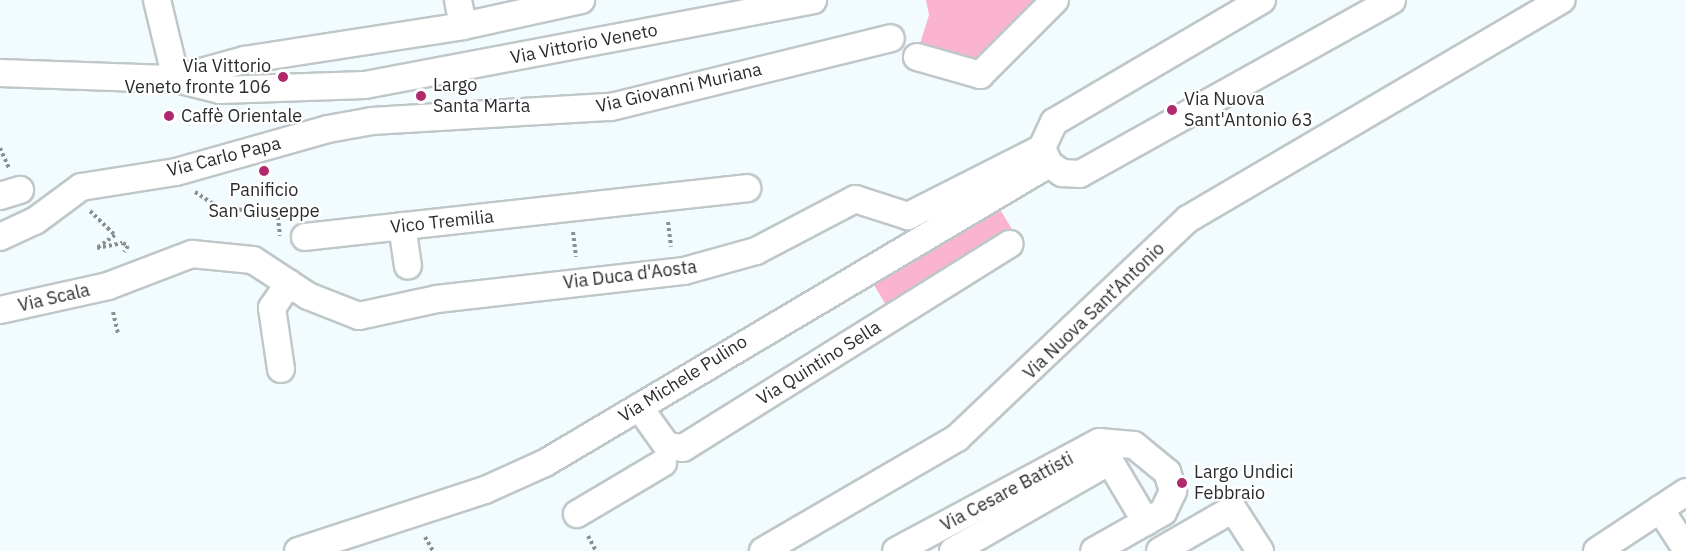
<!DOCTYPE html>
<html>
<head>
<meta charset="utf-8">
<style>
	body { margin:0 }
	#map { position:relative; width:1686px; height:551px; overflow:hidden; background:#f2fbfd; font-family:"IBM Plex Sans",sans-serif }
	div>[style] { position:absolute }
	.green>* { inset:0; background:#fab4cf; transform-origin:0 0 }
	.path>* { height:4px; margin-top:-2px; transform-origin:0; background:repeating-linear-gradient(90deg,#8a9091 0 3px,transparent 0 6px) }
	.roads { filter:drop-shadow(2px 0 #bfc7c9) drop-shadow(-2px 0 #bfc7c9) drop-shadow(0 2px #bfc7c9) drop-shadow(0 -2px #bfc7c9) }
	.minor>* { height:26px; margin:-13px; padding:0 13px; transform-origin:13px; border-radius:13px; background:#fff }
	.dots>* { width:16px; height:16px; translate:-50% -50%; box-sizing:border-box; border:3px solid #fff; border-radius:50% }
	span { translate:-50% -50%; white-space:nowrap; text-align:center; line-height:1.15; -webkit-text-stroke:4.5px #fff; paint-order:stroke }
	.street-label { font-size:18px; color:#2a2d2e }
	.poi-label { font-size:18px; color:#2a2d2e }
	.right { translate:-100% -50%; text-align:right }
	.left { translate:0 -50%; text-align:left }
</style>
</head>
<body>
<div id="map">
	<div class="green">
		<div style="clip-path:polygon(926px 0,1046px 0,984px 66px,919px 47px,929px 15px)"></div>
		<div style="left:998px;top:206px;width:29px;height:147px;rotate:59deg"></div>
	</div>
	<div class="path">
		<div style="left:0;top:148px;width:22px;rotate:66deg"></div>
		<div style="left:195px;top:192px;width:31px;rotate:33deg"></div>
		<div style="left:221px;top:209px;width:56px;rotate:2deg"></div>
		<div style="left:277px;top:211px;width:25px;rotate:83deg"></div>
		<div style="left:90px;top:211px;width:35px;rotate:44deg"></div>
		<div style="left:115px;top:235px;width:22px;rotate:144deg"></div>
		<div style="left:97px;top:248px;width:26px;rotate:-11deg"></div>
		<div style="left:123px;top:243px;width:6px;rotate:31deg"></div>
		<div style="left:128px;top:246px;width:7px;rotate:124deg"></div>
		<div style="left:668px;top:222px;width:25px;rotate:83deg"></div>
		<div style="left:573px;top:232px;width:25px;rotate:83deg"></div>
		<div style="left:113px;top:312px;width:23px;rotate:77deg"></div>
		<div style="left:588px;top:536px;width:17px;rotate:62deg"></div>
		<div style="left:425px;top:537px;width:16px;rotate:60deg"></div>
	</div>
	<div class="roads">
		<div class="minor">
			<div style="left:157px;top:0;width:81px;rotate:76.5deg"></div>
			<div style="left:458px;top:0;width:26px;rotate:79deg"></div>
			<div style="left:1262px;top:0;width:241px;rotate:149.6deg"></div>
			<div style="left:1054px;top:122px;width:29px;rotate:115deg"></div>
			<div style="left:1042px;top:148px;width:17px;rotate:66deg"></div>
			<div style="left:1049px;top:164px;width:16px;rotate:35deg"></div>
			<div style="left:1062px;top:173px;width:18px;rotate:3deg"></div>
			<div style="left:1080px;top:174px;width:357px;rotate:-29.1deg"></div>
			<div style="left:917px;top:57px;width:66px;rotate:15.9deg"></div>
			<div style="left:980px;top:75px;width:106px;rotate:-45deg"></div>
			<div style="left:0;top:73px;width:176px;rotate:2deg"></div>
			<div style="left:176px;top:79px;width:45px;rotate:14deg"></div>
			<div style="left:220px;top:90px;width:145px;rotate:-2deg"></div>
			<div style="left:365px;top:85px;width:456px;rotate:-10.7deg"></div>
			<div style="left:176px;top:79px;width:71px;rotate:-15.6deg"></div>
			<div style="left:244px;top:60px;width:222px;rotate:-8.8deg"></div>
			<div style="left:463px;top:26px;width:121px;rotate:-12.4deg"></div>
			<div style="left:0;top:196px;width:21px;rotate:-17deg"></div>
			<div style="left:402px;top:226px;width:40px;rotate:81.5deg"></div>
			<div style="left:0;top:237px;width:38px;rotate:-25deg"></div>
			<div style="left:35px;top:221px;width:57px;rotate:-36.5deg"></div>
			<div style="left:81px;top:187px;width:96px;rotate:-9deg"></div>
			<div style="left:176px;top:172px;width:158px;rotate:-15.8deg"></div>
			<div style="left:328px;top:129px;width:45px;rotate:-10.3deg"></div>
			<div style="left:372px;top:121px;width:239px;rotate:-3.4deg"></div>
			<div style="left:611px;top:107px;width:288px;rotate:-13.8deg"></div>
			<div style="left:305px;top:237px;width:445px;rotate:-6.3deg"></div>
			<div style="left:0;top:310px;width:111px;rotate:-12.5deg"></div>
			<div style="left:108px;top:286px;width:90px;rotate:-20.9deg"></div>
			<div style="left:192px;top:254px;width:61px;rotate:5.6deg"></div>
			<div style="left:253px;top:260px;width:66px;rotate:33.2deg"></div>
			<div style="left:308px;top:296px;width:55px;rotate:21.4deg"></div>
			<div style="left:359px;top:316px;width:80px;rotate:-12.3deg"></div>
			<div style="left:437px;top:299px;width:249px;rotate:-6.5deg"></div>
			<div style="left:684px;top:271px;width:75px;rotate:-15.5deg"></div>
			<div style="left:756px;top:251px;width:112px;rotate:-27.7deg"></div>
			<div style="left:855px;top:199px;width:56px;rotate:17.8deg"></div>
			<div style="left:908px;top:216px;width:150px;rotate:-26.9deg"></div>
			<div style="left:281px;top:369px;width:62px;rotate:-98.4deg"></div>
			<div style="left:272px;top:308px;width:30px;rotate:-56deg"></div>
			<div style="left:639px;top:407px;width:48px;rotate:54.3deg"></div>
			<div style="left:667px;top:446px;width:16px;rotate:7deg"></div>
			<div style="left:683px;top:448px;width:385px;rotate:-32deg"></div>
			<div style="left:1102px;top:448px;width:86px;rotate:59.3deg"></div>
			<div style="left:1660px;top:509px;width:48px;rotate:57deg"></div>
			<div style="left:577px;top:514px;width:100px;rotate:-30.7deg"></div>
			<div style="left:298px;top:551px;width:197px;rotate:-18.1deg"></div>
			<div style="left:485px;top:490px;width:66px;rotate:-24.2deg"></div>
			<div style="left:545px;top:463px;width:586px;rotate:-30.68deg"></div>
			<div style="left:763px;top:551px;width:225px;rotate:-30.2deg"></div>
			<div style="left:957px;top:438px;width:318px;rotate:-43.5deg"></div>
			<div style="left:1188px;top:219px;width:433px;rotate:-30.4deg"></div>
			<div style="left:896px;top:551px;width:230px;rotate:-28.2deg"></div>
			<div style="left:1099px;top:442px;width:35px;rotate:5deg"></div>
			<div style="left:1134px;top:445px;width:43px;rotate:39.3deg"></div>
			<div style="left:1167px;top:472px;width:20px;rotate:72deg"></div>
			<div style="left:1173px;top:491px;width:23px;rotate:115deg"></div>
			<div style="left:1163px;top:512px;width:79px;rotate:150.5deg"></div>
			<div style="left:953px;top:551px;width:181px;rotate:-29.8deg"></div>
			<div style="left:1160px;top:551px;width:84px;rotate:-29.9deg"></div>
			<div style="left:1233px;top:509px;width:50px;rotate:57.3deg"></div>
			<div style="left:1597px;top:551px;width:107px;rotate:-33.5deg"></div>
		</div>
	</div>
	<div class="dots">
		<div style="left:283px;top:77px;background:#b0296e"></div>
		<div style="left:421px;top:96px;background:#b0296e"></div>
		<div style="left:1172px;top:110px;background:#b0296e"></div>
		<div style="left:169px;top:116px;background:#b0296e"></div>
		<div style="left:264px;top:171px;background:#b0296e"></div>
		<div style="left:1182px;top:483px;background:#b0296e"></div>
	</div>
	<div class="street-label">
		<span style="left:584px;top:44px;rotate:-11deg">Via Vittorio Veneto</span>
		<span style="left:679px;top:88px;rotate:-13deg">Via Giovanni Muriana</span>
		<span style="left:224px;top:157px;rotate:-14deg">Via Carlo Papa</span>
		<span style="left:442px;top:222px;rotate:-6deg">Vico Tremilia</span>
		<span style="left:630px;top:275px;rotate:-7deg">Via Duca d'Aosta</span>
		<span style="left:54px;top:298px;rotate:-13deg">Via Scala</span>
		<span style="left:1094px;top:311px;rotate:-44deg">Via Nuova Sant'Antonio</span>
		<span style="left:819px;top:363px;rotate:-32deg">Via Quintino Sella</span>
		<span style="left:683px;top:379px;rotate:-32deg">Via Michele Pulino</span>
		<span style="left:1007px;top:492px;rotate:-28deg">Via Cesare Battisti</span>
	</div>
	<div class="poi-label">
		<span class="right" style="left:271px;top:77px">Via Vittorio<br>Veneto fronte 106</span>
		<span class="left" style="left:433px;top:96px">Largo<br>Santa Marta</span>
		<span class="left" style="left:1184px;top:110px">Via Nuova<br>Sant'Antonio 63</span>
		<span class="left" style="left:181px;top:116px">Caffè Orientale</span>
		<span style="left:264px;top:201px">Panificio<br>San Giuseppe</span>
		<span class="left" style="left:1194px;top:483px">Largo Undici<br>Febbraio</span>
	</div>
</div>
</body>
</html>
